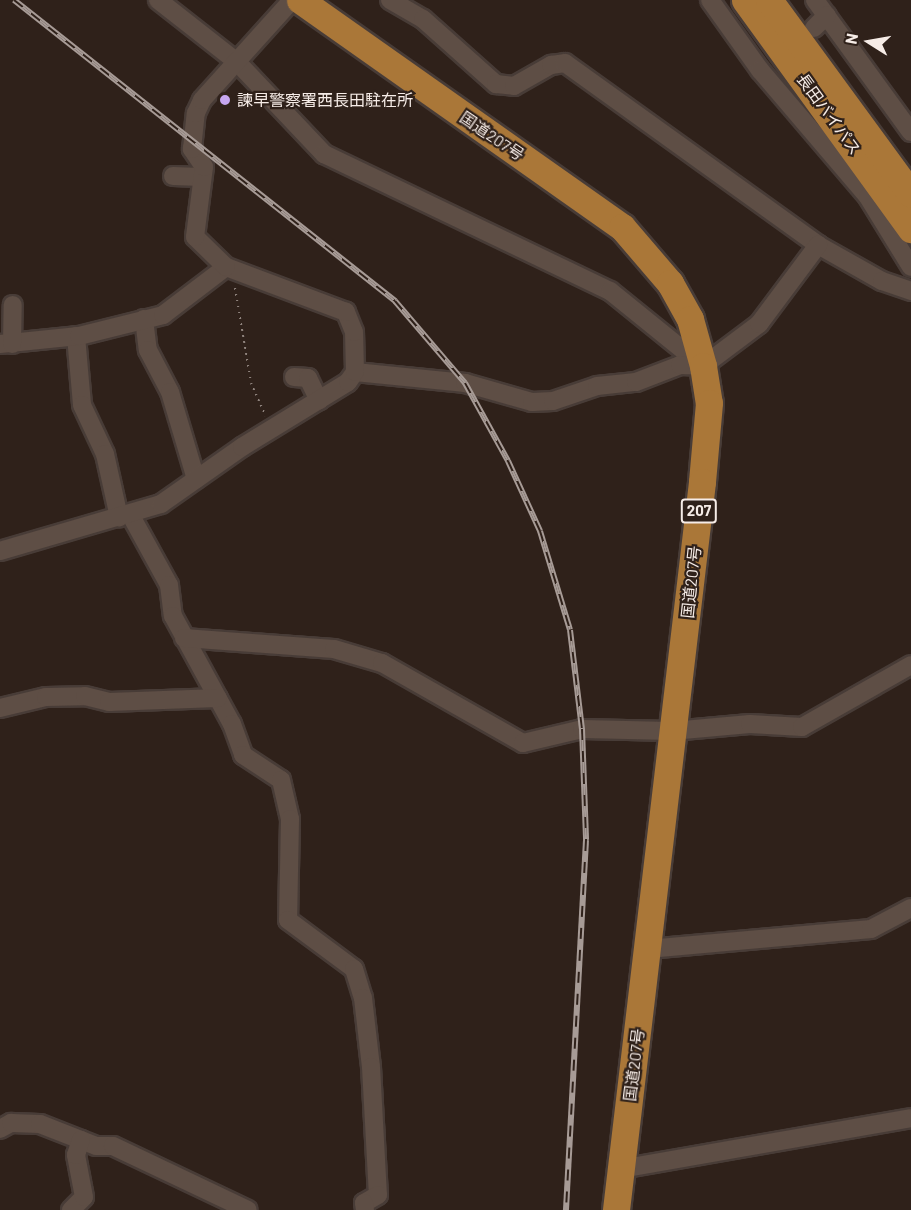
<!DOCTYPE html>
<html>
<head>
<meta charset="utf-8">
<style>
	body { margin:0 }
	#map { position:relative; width:911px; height:1210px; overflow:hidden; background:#2f211a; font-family:Barlow,"Noto Sans JP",sans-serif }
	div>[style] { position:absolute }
	.path>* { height:2px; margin-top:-1px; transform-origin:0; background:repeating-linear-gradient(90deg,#8f837d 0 1.5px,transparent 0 6px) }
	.roads { filter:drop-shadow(2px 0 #483c37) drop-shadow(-2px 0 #483c37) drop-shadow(0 2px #483c37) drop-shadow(0 -2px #483c37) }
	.minor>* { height:18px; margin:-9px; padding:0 9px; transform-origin:9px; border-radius:9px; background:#5e4e45 }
	.highway>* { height:27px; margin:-13.5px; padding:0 13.5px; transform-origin:13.5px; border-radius:13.5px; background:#aa7738 }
	.rail>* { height:6px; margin-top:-3px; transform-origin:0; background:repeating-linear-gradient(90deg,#2f211a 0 11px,#a79b96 0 22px); box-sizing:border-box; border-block:2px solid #a79b96 }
	.dots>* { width:16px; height:16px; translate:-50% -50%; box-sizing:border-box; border:3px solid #2f211a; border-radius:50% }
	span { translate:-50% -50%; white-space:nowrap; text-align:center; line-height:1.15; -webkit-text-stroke:4.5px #2f211a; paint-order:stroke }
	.shield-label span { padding:2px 4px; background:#2f211a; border:2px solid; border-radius:4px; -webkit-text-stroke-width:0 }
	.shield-label { font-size:15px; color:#f6ece7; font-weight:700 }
	.poi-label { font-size:16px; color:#f6ece7 }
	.left { translate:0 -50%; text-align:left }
	.street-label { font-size:16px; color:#f6ece7 }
	.north { position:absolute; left:839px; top:12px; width:60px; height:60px; -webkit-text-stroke:4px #2f211a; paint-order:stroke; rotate:281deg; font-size:16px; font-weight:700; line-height:24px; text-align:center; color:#f6ece7 }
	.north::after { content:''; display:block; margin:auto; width:21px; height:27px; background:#f6ece7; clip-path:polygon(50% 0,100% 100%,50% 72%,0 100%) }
</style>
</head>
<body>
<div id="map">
	<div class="path">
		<div style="left:235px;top:288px;width:96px;rotate:80.4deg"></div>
		<div style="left:251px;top:383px;width:36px;rotate:66deg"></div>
	</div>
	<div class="roads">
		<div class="minor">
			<div style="left:158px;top:0;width:100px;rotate:38.1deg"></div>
			<div style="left:237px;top:62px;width:127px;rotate:46.6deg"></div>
			<div style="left:324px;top:154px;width:317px;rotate:25.6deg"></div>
			<div style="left:610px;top:291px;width:119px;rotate:38.9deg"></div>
			<div style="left:390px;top:0;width:38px;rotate:30deg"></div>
			<div style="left:423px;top:19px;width:98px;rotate:41.7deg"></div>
			<div style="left:496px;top:84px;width:18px;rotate:6deg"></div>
			<div style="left:514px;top:86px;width:43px;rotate:-29.6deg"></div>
			<div style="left:551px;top:65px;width:14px;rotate:-8deg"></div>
			<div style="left:565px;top:63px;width:312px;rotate:35.7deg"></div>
			<div style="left:818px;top:245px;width:73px;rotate:29.4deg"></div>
			<div style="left:882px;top:281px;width:31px;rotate:19deg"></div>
			<div style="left:710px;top:0;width:86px;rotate:54.5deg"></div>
			<div style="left:760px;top:70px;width:167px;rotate:49.6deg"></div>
			<div style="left:868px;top:197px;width:82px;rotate:58.4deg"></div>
			<div style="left:815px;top:0;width:163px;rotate:54deg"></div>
			<div style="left:814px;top:28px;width:18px;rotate:-45deg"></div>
			<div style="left:173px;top:176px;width:28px;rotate:2deg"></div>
			<div style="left:144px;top:319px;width:31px;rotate:83deg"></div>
			<div style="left:148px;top:350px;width:47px;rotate:62.4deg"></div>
			<div style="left:170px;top:392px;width:91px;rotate:73.4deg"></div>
			<div style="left:76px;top:336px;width:69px;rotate:85deg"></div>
			<div style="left:82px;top:405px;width:54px;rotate:64.9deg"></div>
			<div style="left:105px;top:454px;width:65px;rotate:77.5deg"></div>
			<div style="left:0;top:344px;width:79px;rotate:-5.8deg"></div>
			<div style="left:79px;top:336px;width:87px;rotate:-14deg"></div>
			<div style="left:163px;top:315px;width:79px;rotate:-37.3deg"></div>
			<div style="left:12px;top:344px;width:39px;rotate:-89deg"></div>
			<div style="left:355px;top:372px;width:111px;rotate:5.7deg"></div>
			<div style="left:465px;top:383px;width:70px;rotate:15.8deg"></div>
			<div style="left:532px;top:402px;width:21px;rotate:-3deg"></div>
			<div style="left:553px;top:401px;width:46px;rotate:-18.8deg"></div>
			<div style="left:597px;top:386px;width:39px;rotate:-6deg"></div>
			<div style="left:636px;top:382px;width:47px;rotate:-21.1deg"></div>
			<div style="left:680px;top:365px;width:23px;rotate:2deg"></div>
			<div style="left:703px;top:366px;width:70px;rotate:-36.9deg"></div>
			<div style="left:759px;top:324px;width:99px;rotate:-53.2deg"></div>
			<div style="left:294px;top:377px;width:14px;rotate:4deg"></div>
			<div style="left:308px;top:378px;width:25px;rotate:64deg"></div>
			<div style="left:130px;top:514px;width:81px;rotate:61.2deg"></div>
			<div style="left:169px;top:585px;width:31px;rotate:83deg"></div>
			<div style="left:173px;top:616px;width:123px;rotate:61.4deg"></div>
			<div style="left:232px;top:724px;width:33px;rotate:70deg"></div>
			<div style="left:243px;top:755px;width:45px;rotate:33.3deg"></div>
			<div style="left:281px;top:780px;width:40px;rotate:77deg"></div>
			<div style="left:290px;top:819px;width:101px;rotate:91.1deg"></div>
			<div style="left:288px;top:920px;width:82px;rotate:36.6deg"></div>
			<div style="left:354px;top:969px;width:30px;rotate:73deg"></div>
			<div style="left:363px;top:998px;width:69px;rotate:83.4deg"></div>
			<div style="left:371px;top:1067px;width:128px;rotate:86.9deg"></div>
			<div style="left:378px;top:1195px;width:16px;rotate:150deg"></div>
			<div style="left:364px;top:1203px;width:7px;rotate:82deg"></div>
			<div style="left:0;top:551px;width:168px;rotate:-16.3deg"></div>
			<div style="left:161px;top:504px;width:99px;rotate:-35.1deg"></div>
			<div style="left:242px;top:447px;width:124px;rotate:-31.5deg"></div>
			<div style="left:348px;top:382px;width:12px;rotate:-55deg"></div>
			<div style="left:355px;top:372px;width:40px;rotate:-91.4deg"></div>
			<div style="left:354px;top:332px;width:22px;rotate:-112deg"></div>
			<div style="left:346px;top:312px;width:128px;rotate:-159.4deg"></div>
			<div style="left:226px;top:267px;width:43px;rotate:-135.9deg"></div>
			<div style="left:195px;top:237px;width:71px;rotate:-82.7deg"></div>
			<div style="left:204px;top:167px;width:22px;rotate:-124deg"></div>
			<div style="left:192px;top:149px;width:36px;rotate:-84deg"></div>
			<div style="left:196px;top:113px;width:14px;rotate:-65deg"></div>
			<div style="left:202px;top:100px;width:135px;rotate:-48deg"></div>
			<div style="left:184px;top:638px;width:150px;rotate:4.2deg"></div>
			<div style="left:334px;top:649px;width:50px;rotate:16.3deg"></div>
			<div style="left:382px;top:663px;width:162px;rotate:29.6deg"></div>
			<div style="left:523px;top:743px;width:61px;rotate:-13.3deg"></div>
			<div style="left:582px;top:729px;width:90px;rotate:1.3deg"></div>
			<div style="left:672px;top:731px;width:78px;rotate:-5.1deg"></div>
			<div style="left:750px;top:724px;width:52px;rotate:3.3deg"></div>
			<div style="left:802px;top:727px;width:125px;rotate:-29.6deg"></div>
			<div style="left:0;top:708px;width:47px;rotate:-13.4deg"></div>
			<div style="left:46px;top:697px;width:39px;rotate:-1deg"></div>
			<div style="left:85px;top:696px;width:25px;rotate:14deg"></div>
			<div style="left:109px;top:702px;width:109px;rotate:-2.1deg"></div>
			<div style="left:648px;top:949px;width:224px;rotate:-5.1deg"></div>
			<div style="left:871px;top:929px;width:45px;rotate:-27.7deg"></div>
			<div style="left:0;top:1129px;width:13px;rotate:-29deg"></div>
			<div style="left:11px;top:1123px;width:29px;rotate:2deg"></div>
			<div style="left:40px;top:1124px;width:60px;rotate:21.4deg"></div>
			<div style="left:96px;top:1146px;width:17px"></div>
			<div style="left:113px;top:1146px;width:149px;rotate:25.4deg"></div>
			<div style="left:620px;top:1169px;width:295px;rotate:-9.9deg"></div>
			<div style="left:71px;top:1210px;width:18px;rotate:-45deg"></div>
			<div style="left:84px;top:1197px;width:43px;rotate:-100.8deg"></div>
			<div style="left:76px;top:1155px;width:16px;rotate:-72deg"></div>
		</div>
		<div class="highway">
			<div style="left:300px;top:0;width:394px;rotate:35.2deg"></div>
			<div style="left:622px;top:227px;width:74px;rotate:49.4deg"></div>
			<div style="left:670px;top:283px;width:41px;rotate:60.9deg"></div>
			<div style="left:690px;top:319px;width:49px;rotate:74.5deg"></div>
			<div style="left:703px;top:366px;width:37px;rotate:81deg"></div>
			<div style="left:709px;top:403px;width:79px;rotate:95.1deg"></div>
			<div style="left:702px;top:482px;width:733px;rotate:96.74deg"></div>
			<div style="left:745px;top:0;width:283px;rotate:54.1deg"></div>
			<div style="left:769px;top:0;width:240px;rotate:53.8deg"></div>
		</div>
	</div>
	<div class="rail">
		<div style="left:14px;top:0;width:486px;rotate:38.3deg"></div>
		<div style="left:395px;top:301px;width:108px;rotate:49.5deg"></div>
		<div style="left:465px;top:383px;width:89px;rotate:61.1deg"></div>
		<div style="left:508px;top:461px;width:77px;rotate:65.4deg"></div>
		<div style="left:540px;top:531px;width:103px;rotate:73.1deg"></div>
		<div style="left:570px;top:630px;width:100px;rotate:83.1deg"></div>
		<div style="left:582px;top:729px;width:111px;rotate:87.9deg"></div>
		<div style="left:586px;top:840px;width:371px;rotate:93.1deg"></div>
	</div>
	<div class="dots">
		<div style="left:225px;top:100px;background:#c6a6f0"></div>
	</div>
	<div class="shield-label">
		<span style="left:699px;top:511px">207</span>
	</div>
	<div class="poi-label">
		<span class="left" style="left:237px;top:100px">諫早警察署西長田駐在所</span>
	</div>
	<div class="street-label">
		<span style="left:829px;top:114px;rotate:54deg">長田バイパス</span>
		<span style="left:492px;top:136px;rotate:34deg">国道207号</span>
		<span style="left:691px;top:582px;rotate:-84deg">国道207号</span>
		<span style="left:634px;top:1065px;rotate:-83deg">国道207号</span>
	</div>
	<div class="north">N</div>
</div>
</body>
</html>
